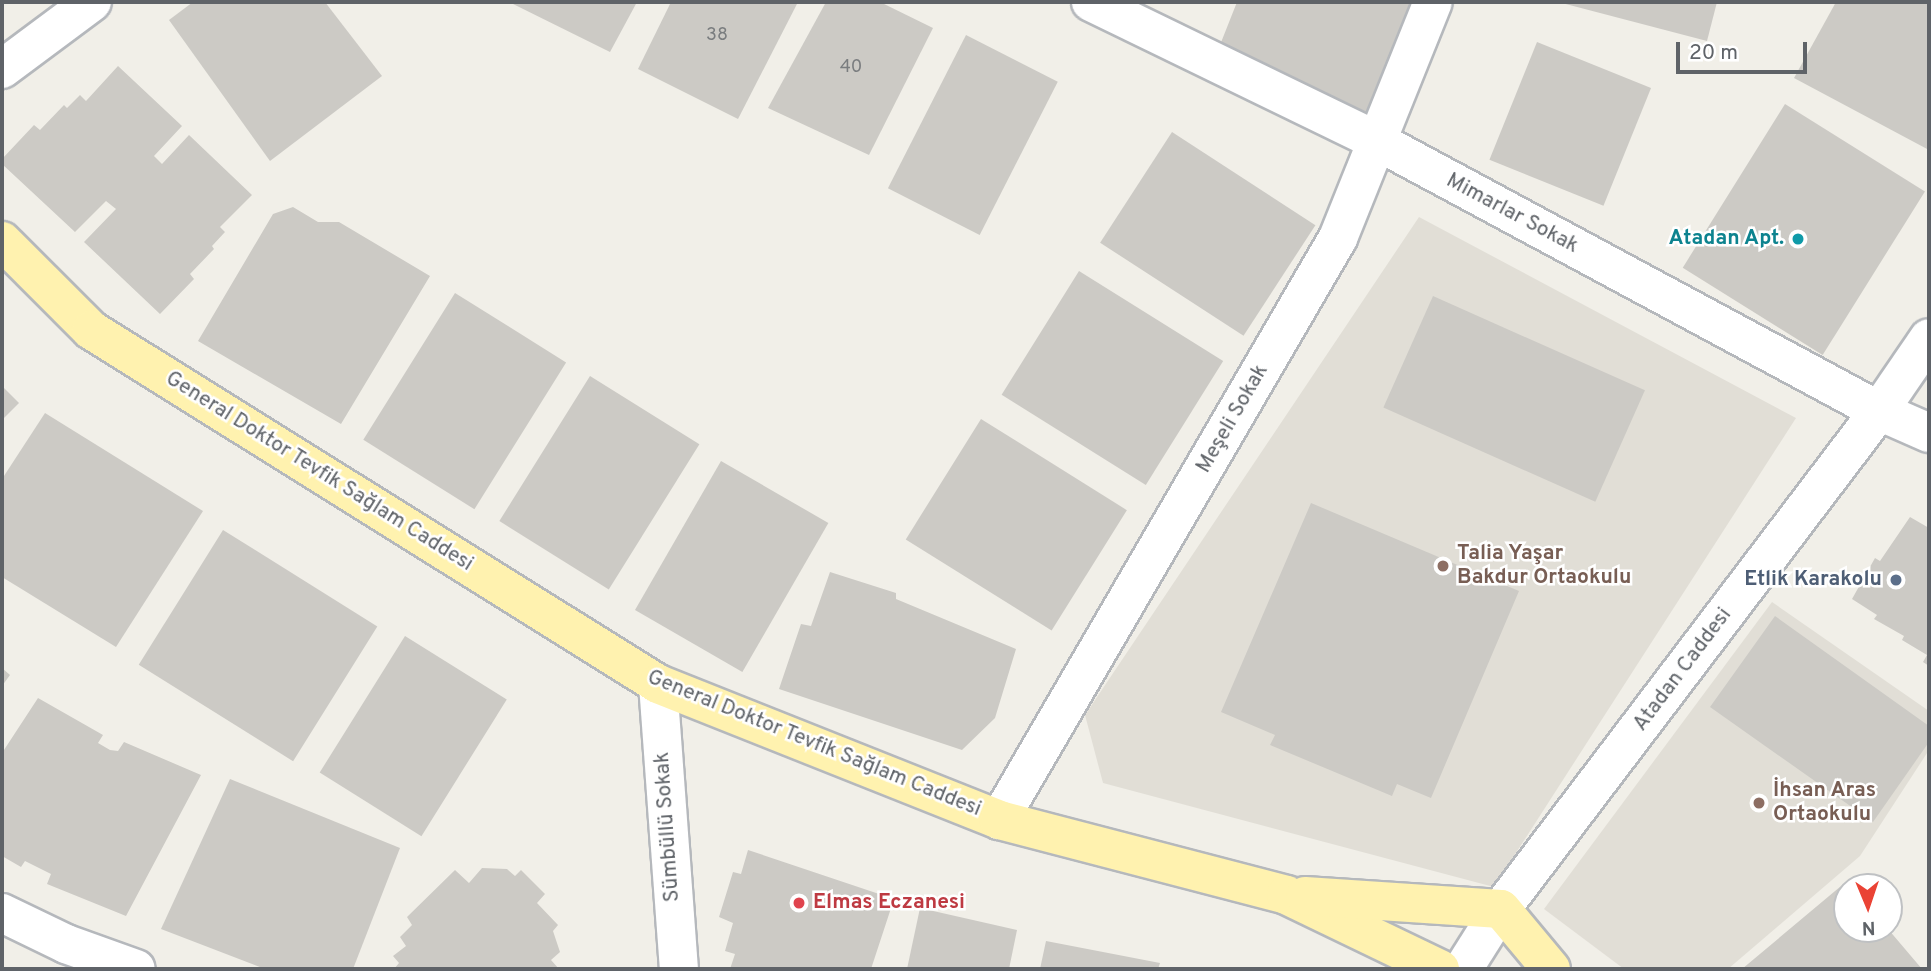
<!DOCTYPE html>
<html>
<head>
<meta charset="utf-8">
<style>
	body { margin:0 }
	#map { position:relative; width:1931px; height:971px; overflow:hidden; background:#f1efe8; font-family:Overpass,sans-serif }
	div>[style] { position:absolute }
	.education>* { inset:0; background:#e1ded6 }
	.building>* { inset:0; background:#cccac5; transform-origin:0 0 }
	.roads { filter:drop-shadow(2px 0 #b5b8bc) drop-shadow(-2px 0 #b5b8bc) drop-shadow(0 2px #b5b8bc) drop-shadow(0 -2px #b5b8bc) }
	.minor>* { height:38px; margin:-19px; padding:0 19px; transform-origin:19px; border-radius:19px; background:#fff }
	.major>* { height:38px; margin:-19px; padding:0 19px; transform-origin:19px; border-radius:19px; background:#fff2af }
	.dots>* { width:19px; height:19px; translate:-50% -50%; box-sizing:border-box; border:4px solid #fff; border-radius:50% }
	span { translate:-50% -50%; white-space:nowrap; text-align:center; line-height:1.15; -webkit-text-stroke:5px #fff; paint-order:stroke }
	.number-label { font-size:18px; color:#7a7d7f }
	.number-label span { -webkit-text-stroke-width:0 }
	.street-label { font-size:21px; color:#5f6368 }
	.culture-label { font-size:21px; color:#0d838f; font-weight:700 }
	.right { translate:-100% -50%; text-align:right }
	.education-label { font-size:21px; color:#785e54; font-weight:700 }
	.left { translate:0 -50%; text-align:left }
	.service-label { font-size:21px; color:#4e5e75; font-weight:700 }
	.health-label { font-size:21px; color:#be3a42; font-weight:700 }
	.frame { position:absolute; inset:0; border:4px solid #5f6368; pointer-events:none }
	.north { position:absolute; left:1833px; top:873px; width:70px; height:70px; box-sizing:border-box; background:#fff; border:2px solid #bfc1c3; border-radius:50%; rotate:178deg; font-size:19px; font-weight:700; line-height:28px; text-align:center; color:#5f6368 }
	.north::after { content:''; display:block; margin:auto; width:24px; height:32px; background:#ea4335; clip-path:polygon(50% 0,100% 100%,50% 72%,0 100%) }
	.scale { position:absolute; left:1676px; top:42px; width:131px; height:32px; box-sizing:border-box; border:4px solid #5f6368; border-top:0; padding-left:9px; font-size:21px; line-height:24px; white-space:nowrap; color:#5f6368; -webkit-text-stroke:5px #fff; paint-order:stroke }
</style>
</head>
<body>
<div id="map">
	<div class="education">
		<div style="clip-path:polygon(1419px 217px,1796px 418px,1494px 887px,1103px 783px,1085px 715px)"></div>
		<div style="clip-path:polygon(1772px 602px,1929px 711px,1929px 750px,1860px 856px,1728px 969px,1624px 969px,1544px 909px)"></div>
	</div>
	<div class="building">
		<div style="clip-path:polygon(193px 2px,325px 2px,382px 76px,270px 161px,169px 20px)"></div>
		<div style="clip-path:polygon(509px 2px,637px 2px,610px 52px)"></div>
		<div style="clip-path:polygon(671px 2px,798px 2px,738px 119px,638px 69px)"></div>
		<div style="clip-path:polygon(826px 2px,880px 2px,933px 28px,869px 155px,768px 108px)"></div>
		<div style="clip-path:polygon(1237px 2px,1419px 2px,1374px 117px,1246px 60px,1248px 56px,1220px 45px)"></div>
		<div style="clip-path:polygon(1558px 2px,1717px 2px,1707px 41px)"></div>
		<div style="clip-path:polygon(1836px 2px,1929px 2px,1929px 150px,1794px 78px)"></div>
		<div style="left:966px;top:35px;width:103px;height:172px;rotate:27deg"></div>
		<div style="left:1537px;top:42px;width:123px;height:127px;rotate:22deg"></div>
		<div style="clip-path:polygon(118px 66px,182px 126px,154px 156px,162px 164px,189px 135px,252px 195px,220px 227px,225px 232px,212px 246px,214px 249px,190px 274px,194px 279px,160px 314px,84px 242px,116px 209px,106px 201px,75px 232px,2px 164px,2px 159px,34px 125px,40px 130px,64px 105px,67px 108px,80px 95px,86px 101px)"></div>
		<div style="left:1785px;top:104px;width:165px;height:193px;rotate:32deg"></div>
		<div style="left:1172px;top:132px;width:171px;height:132px;rotate:33deg"></div>
		<div style="clip-path:polygon(293px 207px,318px 222px,339px 222px,430px 276px,341px 424px,198px 341px,273px 214px)"></div>
		<div style="left:1079px;top:271px;width:170px;height:146px;rotate:32deg"></div>
		<div style="left:455px;top:293px;width:131px;height:173px;rotate:32deg"></div>
		<div style="left:1433px;top:296px;width:232px;height:122px;rotate:24deg"></div>
		<div style="left:590px;top:376px;width:129px;height:171px;rotate:32deg"></div>
		<div style="clip-path:polygon(2px 386px,19px 403px,2px 420px)"></div>
		<div style="clip-path:polygon(45px 413px,203px 511px,116px 647px,2px 577px,2px 479px)"></div>
		<div style="left:981px;top:419px;width:172px;height:142px;rotate:32deg"></div>
		<div style="left:721px;top:461px;width:124px;height:172px;rotate:30deg"></div>
		<div style="clip-path:polygon(1311px 503px,1519px 591px,1431px 798px,1397px 784px,1392px 796px,1270px 745px,1275px 735px,1221px 712px)"></div>
		<div style="clip-path:polygon(1910px 517px,1929px 528px,1929px 666px,1923px 662px,1927px 655px,1902px 640px,1904px 636px,1874px 619px,1877px 615px,1852px 599px,1875px 558px,1880px 561px)"></div>
		<div style="left:223px;top:530px;width:182px;height:159px;rotate:32deg"></div>
		<div style="clip-path:polygon(830px 572px,896px 593px,896px 599px,1016px 649px,995px 718px,962px 750px,779px 689px,801px 624px,811px 626px)"></div>
		<div style="clip-path:polygon(1775px 616px,1929px 726px,1929px 742px,1873px 822px,1710px 707px)"></div>
		<div style="left:405px;top:636px;width:120px;height:161px;rotate:32deg"></div>
		<div style="clip-path:polygon(2px 668px,10px 675px,2px 686px)"></div>
		<div style="clip-path:polygon(38px 698px,103px 735px,98px 743px,110px 750px,118px 751px,124px 742px,201px 775px,126px 916px,47px 884px,51px 874px,25px 861px,21px 867px,2px 856px,2px 753px)"></div>
		<div style="clip-path:polygon(230px 779px,400px 848px,353px 969px,265px 969px,161px 929px)"></div>
		<div style="clip-path:polygon(748px 850px,894px 899px,871px 969px,730px 969px,735px 954px,725px 951px,733px 923px,719px 917px,733px 872px,741px 874px)"></div>
		<div style="clip-path:polygon(482px 868px,507px 869px,515px 876px,521px 870px,545px 894px,537px 903px,558px 925px,553px 931px,560px 952px,551px 960px,559px 969px,394px 969px,399px 963px,393px 956px,406px 946px,400px 937px,412px 925px,407px 917px,455px 870px,469px 883px)"></div>
		<div style="clip-path:polygon(1847px 881px,1852px 887px,1847px 887px,1847px 929px,1888px 929px,1922px 969px,1742px 969px)"></div>
		<div style="clip-path:polygon(920px 908px,1017px 930px,1009px 969px,907px 969px)"></div>
		<div style="clip-path:polygon(1046px 941px,1160px 963px,1158px 969px,1040px 969px)"></div>
	</div>
	<div class="roads">
		<div class="minor">
			<div style="left:1091px;top:2px;width:318px;rotate:25.9deg"></div>
			<div style="left:1377px;top:141px;width:570px;rotate:28.27deg"></div>
			<div style="left:1879px;top:411px;width:55px;rotate:23.7deg"></div>
			<div style="left:2px;top:69px;width:112px;rotate:-36.7deg"></div>
			<div style="left:658px;top:684px;width:286px;rotate:85.8deg"></div>
			<div style="left:999px;top:820px;width:674px;rotate:-59.78deg"></div>
			<div style="left:1338px;top:238px;width:254px;rotate:-68.1deg"></div>
			<div style="left:2px;top:913px;width:71px;rotate:25.8deg"></div>
			<div style="left:66px;top:944px;width:74px;rotate:19.7deg"></div>
			<div style="left:1463px;top:969px;width:71px;rotate:-57.7deg"></div>
			<div style="left:1501px;top:909px;width:625px;rotate:-52.8deg"></div>
			<div style="left:1879px;top:411px;width:88px;rotate:-55.6deg"></div>
		</div>
		<div class="major">
			<div style="left:2px;top:241px;width:126px;rotate:45deg"></div>
			<div style="left:91px;top:330px;width:668px;rotate:31.98deg"></div>
			<div style="left:658px;top:684px;width:367px;rotate:21.7deg"></div>
			<div style="left:999px;top:820px;width:297px;rotate:14.6deg"></div>
			<div style="left:1286px;top:895px;width:171px;rotate:25.7deg"></div>
			<div style="left:1305px;top:896px;width:196px;rotate:3.8deg"></div>
			<div style="left:1501px;top:909px;width:78px;rotate:50.2deg"></div>
		</div>
	</div>
	<div class="dots">
		<div style="left:1798px;top:239px;background:#0f9aa8"></div>
		<div style="left:1443px;top:566px;background:#8d6e63"></div>
		<div style="left:1896px;top:580px;background:#5c6f8a"></div>
		<div style="left:1759px;top:803px;background:#8d6e63"></div>
		<div style="left:799px;top:903px;background:#e0444e"></div>
	</div>
	<div class="number-label">
		<span style="left:717px;top:36px">38</span>
		<span style="left:851px;top:68px">40</span>
	</div>
	<div class="street-label">
		<span style="left:1512px;top:214px;rotate:28deg">Mimarlar Sokak</span>
		<span style="left:1233px;top:419px;rotate:-60deg">Meşeli Sokak</span>
		<span style="left:319px;top:472px;rotate:32deg">General Doktor Tevfik Sağlam Caddesi</span>
		<span style="left:1683px;top:670px;rotate:-53deg">Atadan Caddesi</span>
		<span style="left:814px;top:744px;rotate:22deg">General Doktor Tevfik Sağlam Caddesi</span>
		<span style="left:668px;top:827px;rotate:-94deg">Sümbüllü Sokak</span>
	</div>
	<div class="culture-label">
		<span class="right" style="left:1784px;top:239px">Atadan Apt.</span>
	</div>
	<div class="education-label">
		<span class="left" style="left:1457px;top:566px">Talia Yaşar<br>Bakdur Ortaokulu</span>
		<span class="left" style="left:1773px;top:803px">İhsan Aras<br>Ortaokulu</span>
	</div>
	<div class="service-label">
		<span class="right" style="left:1882px;top:580px">Etlik Karakolu</span>
	</div>
	<div class="health-label">
		<span class="left" style="left:813px;top:903px">Elmas Eczanesi</span>
	</div>
	<div class="frame"></div>
	<div class="north">N</div>
	<div class="scale">20 m</div>
</div>
</body>
</html>
